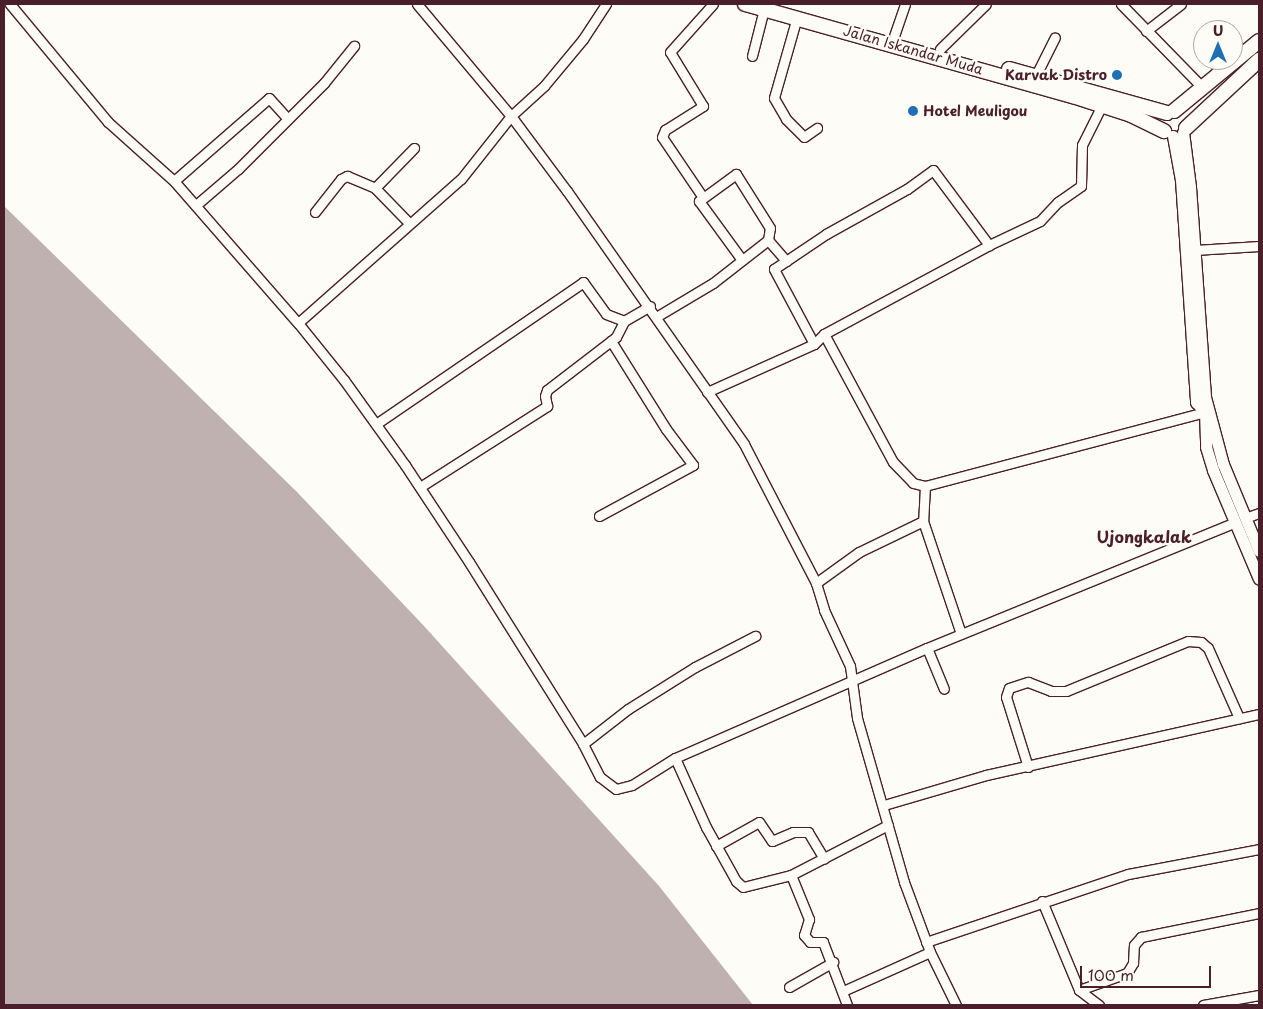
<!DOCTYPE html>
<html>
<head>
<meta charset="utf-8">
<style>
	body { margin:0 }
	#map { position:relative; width:1263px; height:1009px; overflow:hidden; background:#fdfcf7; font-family:"Playpen Sans",sans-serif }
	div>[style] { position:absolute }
	.water>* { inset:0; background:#c0b1b1 }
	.roads { filter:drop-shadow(1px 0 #4a1f2b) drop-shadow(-1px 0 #4a1f2b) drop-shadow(0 1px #4a1f2b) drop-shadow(0 -1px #4a1f2b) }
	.minor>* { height:9px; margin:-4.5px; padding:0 4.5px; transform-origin:4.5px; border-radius:4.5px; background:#fdfcf7 }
	.major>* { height:11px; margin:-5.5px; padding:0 5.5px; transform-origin:5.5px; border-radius:5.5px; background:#fdfcf7 }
	.highway>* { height:14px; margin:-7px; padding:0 7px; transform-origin:7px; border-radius:7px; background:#fdfcf7 }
	.dots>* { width:14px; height:14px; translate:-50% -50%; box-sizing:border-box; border:2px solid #fdfcf7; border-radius:50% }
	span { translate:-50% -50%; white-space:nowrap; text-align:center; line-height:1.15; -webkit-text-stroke:5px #fdfcf7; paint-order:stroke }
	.street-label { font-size:14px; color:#4a1f2b }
	.poi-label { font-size:14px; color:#4a1f2b; font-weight:700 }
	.right { translate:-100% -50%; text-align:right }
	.left { translate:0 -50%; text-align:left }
	.quarter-label { font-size:16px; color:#4a1f2b; font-weight:700 }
	.frame { position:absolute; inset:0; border:5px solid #4a1f2b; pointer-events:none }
	.north { position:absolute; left:1193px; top:20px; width:50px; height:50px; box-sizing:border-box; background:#fdfcf7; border:1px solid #b5a4a5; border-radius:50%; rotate:0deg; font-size:14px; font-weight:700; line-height:20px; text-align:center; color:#4a1f2b }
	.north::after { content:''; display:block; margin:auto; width:18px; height:22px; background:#1f6fb2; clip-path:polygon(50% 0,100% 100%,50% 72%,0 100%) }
	.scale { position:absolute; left:1080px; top:966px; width:131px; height:22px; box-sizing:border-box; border:2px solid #4a1f2b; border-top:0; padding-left:6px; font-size:15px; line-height:18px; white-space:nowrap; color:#4a1f2b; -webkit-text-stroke:4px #fdfcf7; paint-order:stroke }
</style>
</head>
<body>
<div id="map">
	<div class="water">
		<div style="clip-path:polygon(4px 206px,297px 492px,424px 626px,659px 886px,753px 1005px,4px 1005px)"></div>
	</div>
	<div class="roads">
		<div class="minor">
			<div style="left:10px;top:4px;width:153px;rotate:50.3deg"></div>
			<div style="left:108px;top:122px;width:89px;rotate:41.8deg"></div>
			<div style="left:174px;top:181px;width:189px;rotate:48.9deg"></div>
			<div style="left:298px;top:323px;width:217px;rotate:-41.5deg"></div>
			<div style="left:461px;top:179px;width:80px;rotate:-51.6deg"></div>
			<div style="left:511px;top:116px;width:45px;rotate:-42.3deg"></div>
			<div style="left:544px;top:86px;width:61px;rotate:-50.3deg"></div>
			<div style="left:583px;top:39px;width:42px;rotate:-56.7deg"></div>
			<div style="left:417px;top:4px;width:146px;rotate:50deg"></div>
			<div style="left:511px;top:116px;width:94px;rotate:53.3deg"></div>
			<div style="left:567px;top:191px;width:309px;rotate:55deg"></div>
			<div style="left:744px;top:444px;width:157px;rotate:62.6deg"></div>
			<div style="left:816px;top:583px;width:28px;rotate:73deg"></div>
			<div style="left:824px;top:610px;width:62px;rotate:65.1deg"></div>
			<div style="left:850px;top:666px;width:52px;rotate:82.3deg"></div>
			<div style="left:857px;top:718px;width:171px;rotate:74deg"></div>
			<div style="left:904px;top:882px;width:75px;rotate:69.6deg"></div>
			<div style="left:930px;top:952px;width:59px;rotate:63.9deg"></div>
			<div style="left:1121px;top:4px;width:117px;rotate:45.7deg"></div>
			<div style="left:797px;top:17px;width:84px;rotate:105.9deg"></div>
			<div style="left:774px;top:98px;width:24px;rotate:60deg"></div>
			<div style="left:786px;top:119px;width:25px;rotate:45deg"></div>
			<div style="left:804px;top:137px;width:16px;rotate:-35deg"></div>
			<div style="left:1146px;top:31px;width:44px;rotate:-37.6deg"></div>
			<div style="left:894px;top:36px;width:34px;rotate:-71deg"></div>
			<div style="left:940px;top:49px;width:64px;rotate:-44.4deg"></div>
			<div style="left:752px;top:56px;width:53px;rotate:-75.7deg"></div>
			<div style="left:1036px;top:75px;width:42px;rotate:-63.4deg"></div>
			<div style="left:174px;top:181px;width:126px;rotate:-41.1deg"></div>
			<div style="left:269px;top:98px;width:28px;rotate:48deg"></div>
			<div style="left:375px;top:188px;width:56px;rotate:-45.7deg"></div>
			<div style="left:702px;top:196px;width:71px;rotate:-124.1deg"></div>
			<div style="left:662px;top:137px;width:8px;rotate:-67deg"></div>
			<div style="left:665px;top:130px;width:45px;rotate:-32.3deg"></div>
			<div style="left:703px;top:106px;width:63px;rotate:-121.4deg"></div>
			<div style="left:670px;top:52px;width:64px;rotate:-48.1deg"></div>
			<div style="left:196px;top:205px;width:55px;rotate:-40.6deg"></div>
			<div style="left:238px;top:169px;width:122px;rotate:-45deg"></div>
			<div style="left:324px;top:83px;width:48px;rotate:-51deg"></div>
			<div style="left:315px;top:212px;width:42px;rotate:-51.8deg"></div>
			<div style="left:341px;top:179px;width:7px;rotate:-27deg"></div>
			<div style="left:347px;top:176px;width:30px;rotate:23deg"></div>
			<div style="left:375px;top:188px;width:49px;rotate:45.8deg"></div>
			<div style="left:768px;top:240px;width:28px;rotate:49deg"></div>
			<div style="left:1195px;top:250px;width:64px;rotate:-3.6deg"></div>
			<div style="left:656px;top:317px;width:66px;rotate:-30.8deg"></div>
			<div style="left:713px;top:283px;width:70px;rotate:-38deg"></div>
			<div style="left:768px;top:240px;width:12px;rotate:-81deg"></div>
			<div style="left:770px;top:228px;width:64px;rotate:-122.2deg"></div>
			<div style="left:736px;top:174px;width:46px;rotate:143.9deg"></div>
			<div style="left:699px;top:201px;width:73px;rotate:53.9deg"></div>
			<div style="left:298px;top:323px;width:73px;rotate:51.1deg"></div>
			<div style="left:344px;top:380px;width:105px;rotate:54.3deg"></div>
			<div style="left:405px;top:465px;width:116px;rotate:56.6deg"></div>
			<div style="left:469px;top:562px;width:215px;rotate:57.9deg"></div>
			<div style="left:583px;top:744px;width:37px;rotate:63deg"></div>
			<div style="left:600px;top:777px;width:20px;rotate:37deg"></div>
			<div style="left:616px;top:789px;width:16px;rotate:-14deg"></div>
			<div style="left:632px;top:785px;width:51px;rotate:-32.1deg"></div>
			<div style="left:675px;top:758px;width:275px;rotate:-23.6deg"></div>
			<div style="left:927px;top:648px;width:331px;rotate:-22.2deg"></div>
			<div style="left:824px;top:334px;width:145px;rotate:61.7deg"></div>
			<div style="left:893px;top:462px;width:29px;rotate:46deg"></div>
			<div style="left:913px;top:483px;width:12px;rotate:14deg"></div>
			<div style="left:925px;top:486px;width:290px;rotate:-14.8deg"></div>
			<div style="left:814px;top:344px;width:85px;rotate:-118.1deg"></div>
			<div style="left:774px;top:269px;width:63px;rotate:-33.9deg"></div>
			<div style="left:826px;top:234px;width:93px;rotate:-29.1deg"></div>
			<div style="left:907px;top:189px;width:32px;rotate:-36deg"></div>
			<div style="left:933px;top:170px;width:94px;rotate:53.3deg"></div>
			<div style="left:707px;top:392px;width:117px;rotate:-24.2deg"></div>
			<div style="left:814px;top:344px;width:14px;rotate:-45deg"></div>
			<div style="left:824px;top:334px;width:187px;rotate:-28.3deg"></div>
			<div style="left:989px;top:245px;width:56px;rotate:-25.2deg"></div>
			<div style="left:1040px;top:221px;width:26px;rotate:-47deg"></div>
			<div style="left:1058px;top:202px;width:28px;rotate:-35deg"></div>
			<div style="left:1081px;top:186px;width:41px;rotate:-88.6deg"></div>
			<div style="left:1082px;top:145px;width:45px;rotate:-63.4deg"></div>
			<div style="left:376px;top:424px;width:251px;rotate:-34.4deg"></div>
			<div style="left:583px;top:282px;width:39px;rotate:54deg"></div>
			<div style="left:606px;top:314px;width:19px;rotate:21deg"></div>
			<div style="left:925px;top:486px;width:35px;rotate:93deg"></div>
			<div style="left:923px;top:521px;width:119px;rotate:71.4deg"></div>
			<div style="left:420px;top:487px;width:151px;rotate:-32.5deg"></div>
			<div style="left:547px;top:406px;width:10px;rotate:-101deg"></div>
			<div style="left:545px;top:396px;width:6px;rotate:-72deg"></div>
			<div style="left:547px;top:390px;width:87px;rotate:-37.5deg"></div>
			<div style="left:616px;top:337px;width:18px;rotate:-63deg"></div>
			<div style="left:624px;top:321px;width:30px;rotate:-30deg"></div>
			<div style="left:599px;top:516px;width:107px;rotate:-28.5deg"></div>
			<div style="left:693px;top:465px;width:45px;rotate:-126.9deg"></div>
			<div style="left:666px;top:429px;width:104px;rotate:-122deg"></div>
			<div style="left:1245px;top:518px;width:15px;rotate:-20deg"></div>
			<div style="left:816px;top:583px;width:53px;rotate:-35.8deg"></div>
			<div style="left:859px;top:552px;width:71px;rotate:-25.8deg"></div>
			<div style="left:927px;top:648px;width:44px;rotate:67.5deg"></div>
			<div style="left:583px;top:744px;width:57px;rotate:-37.9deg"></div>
			<div style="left:628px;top:709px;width:79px;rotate:-32.1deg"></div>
			<div style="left:695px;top:667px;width:68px;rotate:-27.3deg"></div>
			<div style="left:675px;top:758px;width:76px;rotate:65.8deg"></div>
			<div style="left:706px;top:827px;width:62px;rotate:60.9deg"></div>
			<div style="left:736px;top:881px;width:9px;rotate:41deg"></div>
			<div style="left:743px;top:887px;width:49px;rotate:-14deg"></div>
			<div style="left:791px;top:875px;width:109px;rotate:-27.3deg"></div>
			<div style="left:1028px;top:767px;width:73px;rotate:-107.4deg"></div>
			<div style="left:1006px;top:697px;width:9px;rotate:-72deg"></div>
			<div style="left:1009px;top:688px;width:20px;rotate:-18deg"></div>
			<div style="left:1028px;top:682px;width:25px;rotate:21deg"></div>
			<div style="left:1051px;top:691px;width:15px"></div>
			<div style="left:1066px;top:691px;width:132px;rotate:-22.3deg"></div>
			<div style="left:1188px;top:641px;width:13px;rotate:4deg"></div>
			<div style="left:1201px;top:642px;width:9px;rotate:41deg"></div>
			<div style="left:1208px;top:648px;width:77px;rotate:66.1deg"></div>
			<div style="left:884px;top:805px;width:106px;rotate:-16.4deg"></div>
			<div style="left:986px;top:775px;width:280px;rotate:-12.6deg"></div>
			<div style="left:716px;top:846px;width:49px;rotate:-29.2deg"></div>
			<div style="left:759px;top:822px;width:23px;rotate:56deg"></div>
			<div style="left:772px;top:841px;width:23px;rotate:-23deg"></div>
			<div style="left:793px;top:832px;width:15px"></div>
			<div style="left:808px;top:832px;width:31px;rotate:59deg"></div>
			<div style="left:791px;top:875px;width:48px;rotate:67.8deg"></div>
			<div style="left:809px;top:919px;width:17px;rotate:107deg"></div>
			<div style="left:804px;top:935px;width:9px;rotate:49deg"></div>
			<div style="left:810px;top:942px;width:13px"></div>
			<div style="left:823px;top:942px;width:67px;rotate:69.1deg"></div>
			<div style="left:1042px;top:901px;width:96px;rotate:67.4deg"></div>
			<div style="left:1079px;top:990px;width:25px;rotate:37deg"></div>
			<div style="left:926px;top:942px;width:213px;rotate:-18.6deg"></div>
			<div style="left:1128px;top:874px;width:133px;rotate:-10.8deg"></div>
			<div style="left:789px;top:987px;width:51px;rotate:-29.6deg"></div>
			<div style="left:1079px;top:990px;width:51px;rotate:-19.5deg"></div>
			<div style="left:1127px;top:973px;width:12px;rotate:-59deg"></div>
			<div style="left:1133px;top:963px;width:18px;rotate:-87deg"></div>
			<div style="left:1134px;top:945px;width:11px;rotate:-49deg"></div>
			<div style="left:1141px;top:937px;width:120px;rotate:-11.5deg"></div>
			<div style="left:843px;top:991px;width:95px;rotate:-24.1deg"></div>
			<div style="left:1203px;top:1005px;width:57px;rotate:-10.1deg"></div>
		</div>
		<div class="major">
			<div style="left:1183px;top:132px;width:55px;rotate:82.7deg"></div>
			<div style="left:1190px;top:187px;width:211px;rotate:85.9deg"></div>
			<div style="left:1205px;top:397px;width:69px;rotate:75deg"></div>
			<div style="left:1223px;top:464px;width:94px;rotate:67.5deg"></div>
			<div style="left:1173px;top:136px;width:45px;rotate:79.7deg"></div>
			<div style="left:1181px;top:180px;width:223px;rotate:86.1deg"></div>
			<div style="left:1196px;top:402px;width:13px;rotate:48deg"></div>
			<div style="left:1205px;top:412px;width:35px;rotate:88deg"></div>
			<div style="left:1206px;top:447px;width:24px;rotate:73deg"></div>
			<div style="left:1213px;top:470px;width:118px;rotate:67.1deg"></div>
		</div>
		<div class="highway">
			<div style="left:745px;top:4px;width:341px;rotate:15.7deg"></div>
			<div style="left:1073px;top:96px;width:61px;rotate:18.1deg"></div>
			<div style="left:1131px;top:115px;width:37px;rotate:26deg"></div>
			<div style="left:1009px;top:69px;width:164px;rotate:15.6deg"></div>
			<div style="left:1174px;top:111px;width:110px;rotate:-39.5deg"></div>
			<div style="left:1186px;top:128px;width:100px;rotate:-43deg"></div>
		</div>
	</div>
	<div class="dots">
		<div style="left:1117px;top:75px;background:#1f6fb2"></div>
		<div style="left:913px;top:111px;background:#1f6fb2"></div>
	</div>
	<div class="street-label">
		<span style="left:913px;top:50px;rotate:16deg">Jalan Iskandar Muda</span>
	</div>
	<div class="poi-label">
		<span class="right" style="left:1107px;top:75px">Karvak Distro</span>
		<span class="left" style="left:923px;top:111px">Hotel Meuligou</span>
	</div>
	<div class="quarter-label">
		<span style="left:1144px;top:536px">Ujongkalak</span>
	</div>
	<div class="frame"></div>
	<div class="north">U</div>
	<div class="scale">100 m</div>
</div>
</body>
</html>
